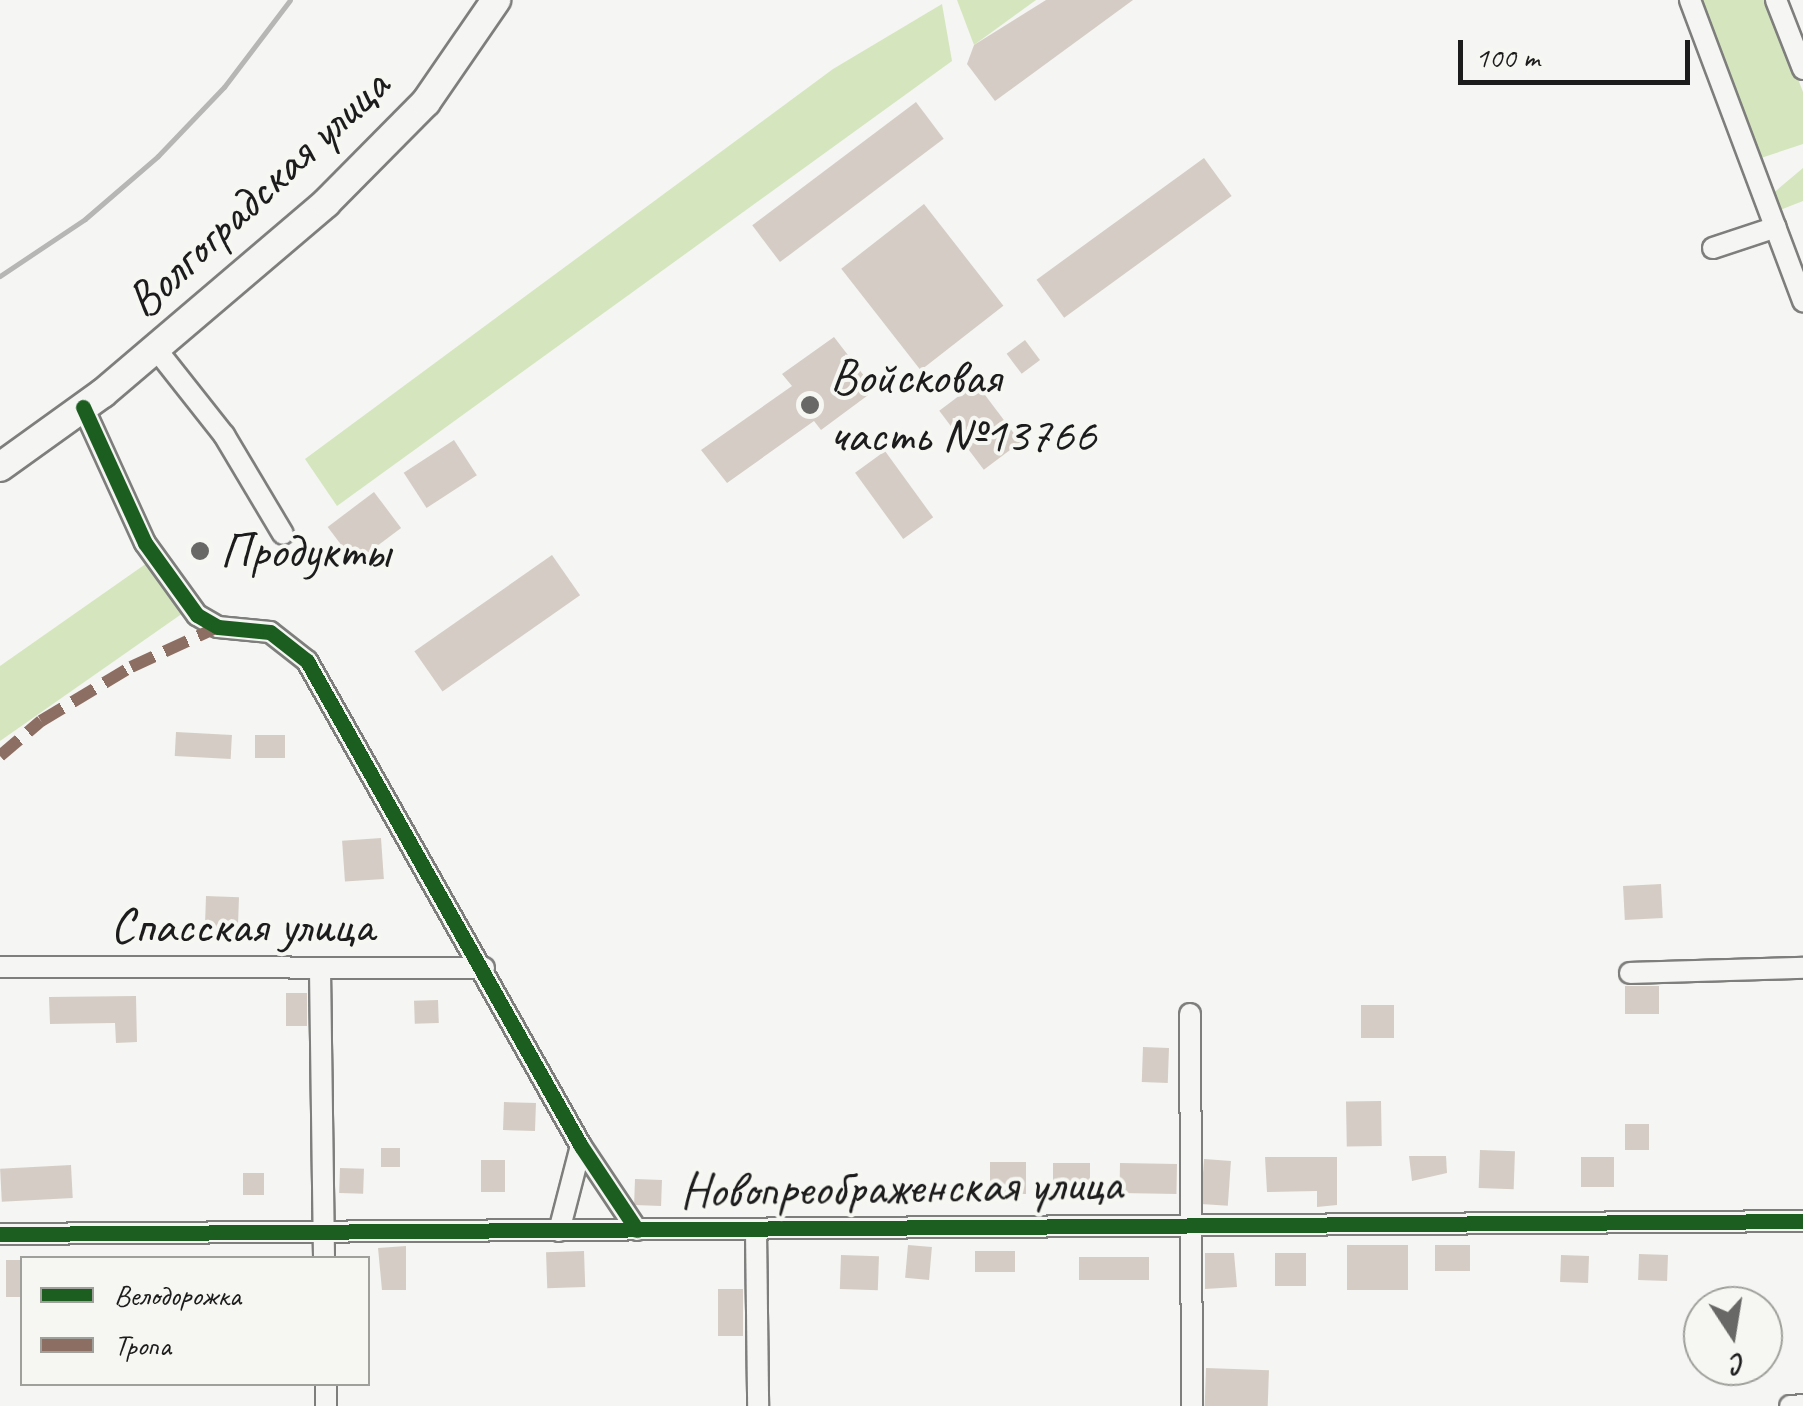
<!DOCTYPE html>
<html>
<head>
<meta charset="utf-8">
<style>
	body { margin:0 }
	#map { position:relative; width:1803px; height:1406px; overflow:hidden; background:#f5f5f3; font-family:Caveat,sans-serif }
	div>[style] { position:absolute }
	.green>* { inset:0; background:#d5e6be }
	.building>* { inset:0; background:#d5cdc5; transform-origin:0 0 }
	.roads { filter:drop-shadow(2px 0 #7e7e7d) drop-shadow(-2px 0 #7e7e7d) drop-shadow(0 2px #7e7e7d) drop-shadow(0 -2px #7e7e7d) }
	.minor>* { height:20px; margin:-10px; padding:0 10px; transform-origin:10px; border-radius:10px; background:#f5f5f3 }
	.major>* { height:28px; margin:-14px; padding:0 14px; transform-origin:14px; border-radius:14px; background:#f5f5f3 }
	.rail>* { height:5px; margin:-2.5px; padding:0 2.5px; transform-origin:2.5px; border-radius:2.5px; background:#b6b6b5 }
	.quiet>* { height:12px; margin-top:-6px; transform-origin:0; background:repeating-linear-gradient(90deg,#8d6e63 0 25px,transparent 0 37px) }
	.cycleway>* { height:15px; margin:-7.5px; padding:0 7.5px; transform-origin:7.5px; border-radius:7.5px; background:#1b5e20 }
	.dots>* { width:28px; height:28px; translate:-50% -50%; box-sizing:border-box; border:5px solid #f6f6f2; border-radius:50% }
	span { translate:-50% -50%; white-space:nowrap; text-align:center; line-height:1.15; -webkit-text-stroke:8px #f6f6f2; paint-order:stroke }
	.street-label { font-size:50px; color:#1c1c1c }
	.poi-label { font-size:50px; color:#1c1c1c }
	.left { translate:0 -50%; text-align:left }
	.legend { position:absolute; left:20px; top:1256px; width:350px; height:130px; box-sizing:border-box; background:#f6f6f2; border:2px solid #9f9f9c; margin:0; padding:12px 18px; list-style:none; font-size:30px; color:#1c1c1c }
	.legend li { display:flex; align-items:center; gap:20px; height:50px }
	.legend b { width:50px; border:2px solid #9f9f9c }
	.north { position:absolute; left:1683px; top:1286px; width:100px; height:100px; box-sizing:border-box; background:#f6f6f2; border:2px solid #9f9f9c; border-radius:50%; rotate:168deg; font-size:28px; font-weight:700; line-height:40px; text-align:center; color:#1c1c1c }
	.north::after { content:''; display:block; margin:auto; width:35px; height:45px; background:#686867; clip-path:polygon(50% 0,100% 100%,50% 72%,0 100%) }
	.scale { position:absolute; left:1458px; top:40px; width:232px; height:45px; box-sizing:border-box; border:5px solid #1c1c1c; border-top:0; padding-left:12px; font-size:30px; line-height:35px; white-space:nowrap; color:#1c1c1c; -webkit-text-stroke:8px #f6f6f2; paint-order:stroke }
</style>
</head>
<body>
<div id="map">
	<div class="green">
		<div style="clip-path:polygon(957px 0,1036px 0,974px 45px)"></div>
		<div style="clip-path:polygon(1698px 0,1768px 0,1803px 92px,1803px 144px,1758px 159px)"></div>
		<div style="clip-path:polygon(942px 4px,952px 61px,337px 506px,305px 459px,833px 69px)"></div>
		<div style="clip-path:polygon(1803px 168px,1803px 201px,1780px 210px,1771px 195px)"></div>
		<div style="clip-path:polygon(147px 563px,183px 613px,0 741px,0 666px)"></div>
	</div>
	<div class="building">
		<div style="clip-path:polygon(1046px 0,1133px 0,995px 101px,967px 64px,974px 45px)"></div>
		<div style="left:916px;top:102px;width:46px;height:205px;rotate:53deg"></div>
		<div style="left:1204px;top:158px;width:47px;height:207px;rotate:54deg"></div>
		<div style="left:924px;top:204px;width:129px;height:105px;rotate:52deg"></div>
		<div style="clip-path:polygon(834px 337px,875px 390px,821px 430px,814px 421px,727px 483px,701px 450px,792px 386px,782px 374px)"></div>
		<div style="left:1025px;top:340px;width:25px;height:23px;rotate:53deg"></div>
		<div style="left:976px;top:383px;width:74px;height:46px;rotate:53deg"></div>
		<div style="left:454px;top:440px;width:42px;height:60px;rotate:57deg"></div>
		<div style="left:885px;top:451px;width:82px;height:37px;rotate:54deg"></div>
		<div style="left:374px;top:492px;width:45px;height:58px;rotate:53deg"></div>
		<div style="left:552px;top:555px;width:49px;height:168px;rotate:55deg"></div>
		<div style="left:176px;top:732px;width:56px;height:24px;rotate:3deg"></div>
		<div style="left:285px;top:735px;width:23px;height:30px;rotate:90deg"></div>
		<div style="left:381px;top:838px;width:41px;height:39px;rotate:86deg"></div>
		<div style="left:1661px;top:884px;width:34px;height:38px;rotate:87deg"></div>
		<div style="left:206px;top:896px;width:33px;height:34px;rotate:2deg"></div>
		<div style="left:1625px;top:986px;width:34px;height:28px"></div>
		<div style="left:286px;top:993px;width:21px;height:33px"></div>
		<div style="clip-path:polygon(136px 996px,137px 1042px,116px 1043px,115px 1023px,50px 1024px,49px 997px)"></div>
		<div style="left:438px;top:1000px;width:23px;height:24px;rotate:88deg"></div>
		<div style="left:1361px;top:1005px;width:33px;height:33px"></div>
		<div style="left:1143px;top:1047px;width:26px;height:35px;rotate:2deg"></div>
		<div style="left:1381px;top:1101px;width:45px;height:35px;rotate:89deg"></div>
		<div style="left:504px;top:1102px;width:32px;height:28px;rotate:2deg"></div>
		<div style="left:1625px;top:1124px;width:24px;height:26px"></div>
		<div style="left:381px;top:1148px;width:19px;height:19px"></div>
		<div style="left:1480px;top:1150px;width:35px;height:38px;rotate:2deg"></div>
		<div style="clip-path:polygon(1409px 1156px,1446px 1156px,1447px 1173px,1412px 1181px)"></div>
		<div style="clip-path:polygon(1265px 1157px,1337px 1157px,1337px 1205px,1317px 1207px,1317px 1191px,1267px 1192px)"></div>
		<div style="left:1581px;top:1157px;width:33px;height:30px"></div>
		<div style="left:1204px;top:1159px;width:27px;height:45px;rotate:4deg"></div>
		<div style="left:481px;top:1160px;width:24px;height:32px"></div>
		<div style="left:1026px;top:1162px;width:32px;height:36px;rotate:90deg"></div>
		<div style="left:1053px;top:1163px;width:37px;height:26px"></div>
		<div style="left:1120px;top:1163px;width:57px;height:30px;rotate:1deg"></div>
		<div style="left:71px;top:1165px;width:33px;height:71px;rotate:87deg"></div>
		<div style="left:340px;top:1168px;width:24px;height:25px;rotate:2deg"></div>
		<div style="left:243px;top:1173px;width:21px;height:22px"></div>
		<div style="left:635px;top:1179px;width:27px;height:26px;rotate:2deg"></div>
		<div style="left:908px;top:1245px;width:24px;height:33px;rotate:5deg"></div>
		<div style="left:1347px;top:1245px;width:61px;height:45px"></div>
		<div style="left:1435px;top:1245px;width:35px;height:26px"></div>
		<div style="clip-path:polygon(406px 1246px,406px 1290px,382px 1290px,378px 1248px)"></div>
		<div style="left:584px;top:1251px;width:36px;height:38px;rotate:88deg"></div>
		<div style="left:975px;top:1251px;width:40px;height:21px"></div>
		<div style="clip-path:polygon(1205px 1253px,1234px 1253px,1237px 1287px,1205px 1289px)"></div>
		<div style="left:1275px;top:1253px;width:31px;height:33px"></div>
		<div style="left:1639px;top:1254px;width:29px;height:26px;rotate:2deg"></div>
		<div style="left:841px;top:1255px;width:38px;height:34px;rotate:2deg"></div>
		<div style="left:1589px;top:1256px;width:27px;height:28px;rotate:92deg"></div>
		<div style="left:1079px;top:1257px;width:70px;height:23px"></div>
		<div style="left:6px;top:1260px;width:16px;height:37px"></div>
		<div style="left:718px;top:1289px;width:25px;height:47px"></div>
		<div style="left:1206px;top:1368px;width:63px;height:38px;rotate:2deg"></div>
	</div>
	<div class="roads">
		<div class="minor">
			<div style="left:1690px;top:0;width:322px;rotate:69.4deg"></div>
			<div style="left:1776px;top:0;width:74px;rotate:68.6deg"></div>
			<div style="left:1713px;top:248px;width:66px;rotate:-18.4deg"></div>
			<div style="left:156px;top:349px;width:110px;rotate:51.7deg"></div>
			<div style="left:224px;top:435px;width:115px;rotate:59.2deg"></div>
			<div style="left:83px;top:407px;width:149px;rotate:65.5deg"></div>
			<div style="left:145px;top:543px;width:89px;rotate:54.2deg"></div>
			<div style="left:197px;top:615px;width:24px;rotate:30deg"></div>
			<div style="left:218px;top:627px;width:52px;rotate:5.5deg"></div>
			<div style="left:270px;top:632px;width:47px;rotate:38.1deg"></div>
			<div style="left:307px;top:661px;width:557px;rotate:60.54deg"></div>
			<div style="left:581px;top:1146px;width:101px;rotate:56.3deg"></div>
			<div style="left:0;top:967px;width:484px;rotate:0.1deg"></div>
			<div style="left:320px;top:970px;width:288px;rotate:89.2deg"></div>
			<div style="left:1630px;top:973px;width:173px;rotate:-1.7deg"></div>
			<div style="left:1190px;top:1014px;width:392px;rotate:89.7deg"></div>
			<div style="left:756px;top:1230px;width:176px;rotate:89.3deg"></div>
			<div style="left:559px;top:1231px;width:88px;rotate:-75.5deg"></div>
			<div style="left:0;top:1234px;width:1803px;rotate:-0.41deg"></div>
			<div style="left:326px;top:1384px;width:22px;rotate:90deg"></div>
			<div style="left:1790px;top:1406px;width:13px;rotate:-4deg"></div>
		</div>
		<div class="major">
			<div style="left:0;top:467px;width:127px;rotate:-35.7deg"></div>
			<div style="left:103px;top:393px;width:293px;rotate:-40.4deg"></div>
			<div style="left:326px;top:203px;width:142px;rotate:-45.3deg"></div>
			<div style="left:426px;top:102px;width:124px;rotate:-55.5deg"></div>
		</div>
	</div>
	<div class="rail">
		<div style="left:0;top:276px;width:102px;rotate:-33.8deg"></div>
		<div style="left:85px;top:219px;width:96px;rotate:-40.8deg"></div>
		<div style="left:158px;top:156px;width:95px;rotate:-46.3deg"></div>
		<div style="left:224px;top:87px;width:109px;rotate:-52.8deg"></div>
	</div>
	<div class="quiet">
		<div style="left:0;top:756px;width:54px;rotate:-40.5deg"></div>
		<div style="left:41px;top:721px;width:105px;rotate:-31deg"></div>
		<div style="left:131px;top:667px;width:96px;rotate:-24.7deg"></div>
	</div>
	<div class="cycleway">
		<div style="left:83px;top:407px;width:149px;rotate:65.5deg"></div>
		<div style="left:145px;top:543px;width:89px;rotate:54.2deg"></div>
		<div style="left:197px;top:615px;width:24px;rotate:30deg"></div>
		<div style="left:218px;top:627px;width:52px;rotate:5.5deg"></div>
		<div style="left:270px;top:632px;width:47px;rotate:38.1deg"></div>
		<div style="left:307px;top:661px;width:557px;rotate:60.54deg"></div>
		<div style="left:581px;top:1146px;width:101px;rotate:56.3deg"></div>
		<div style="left:0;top:1234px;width:1803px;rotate:-0.41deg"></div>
	</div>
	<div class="dots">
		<div style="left:810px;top:405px;background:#686867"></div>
		<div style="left:200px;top:551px;background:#686867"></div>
	</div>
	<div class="street-label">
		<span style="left:257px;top:193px;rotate:-43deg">Волгоградская улица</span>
		<span style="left:242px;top:926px">Спасская улица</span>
		<span style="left:901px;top:1187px;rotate:-1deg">Новопреображенская улица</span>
	</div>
	<div class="poi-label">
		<span class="left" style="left:830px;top:405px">Войсковая<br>часть №13766</span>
		<span class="left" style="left:220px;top:551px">Продукты</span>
	</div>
	<ul class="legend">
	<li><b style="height:12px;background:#1b5e20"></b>Велодорожка</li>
	<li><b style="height:12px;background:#8d6e63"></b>Тропа</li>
	</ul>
	<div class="north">С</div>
	<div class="scale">100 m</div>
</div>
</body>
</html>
